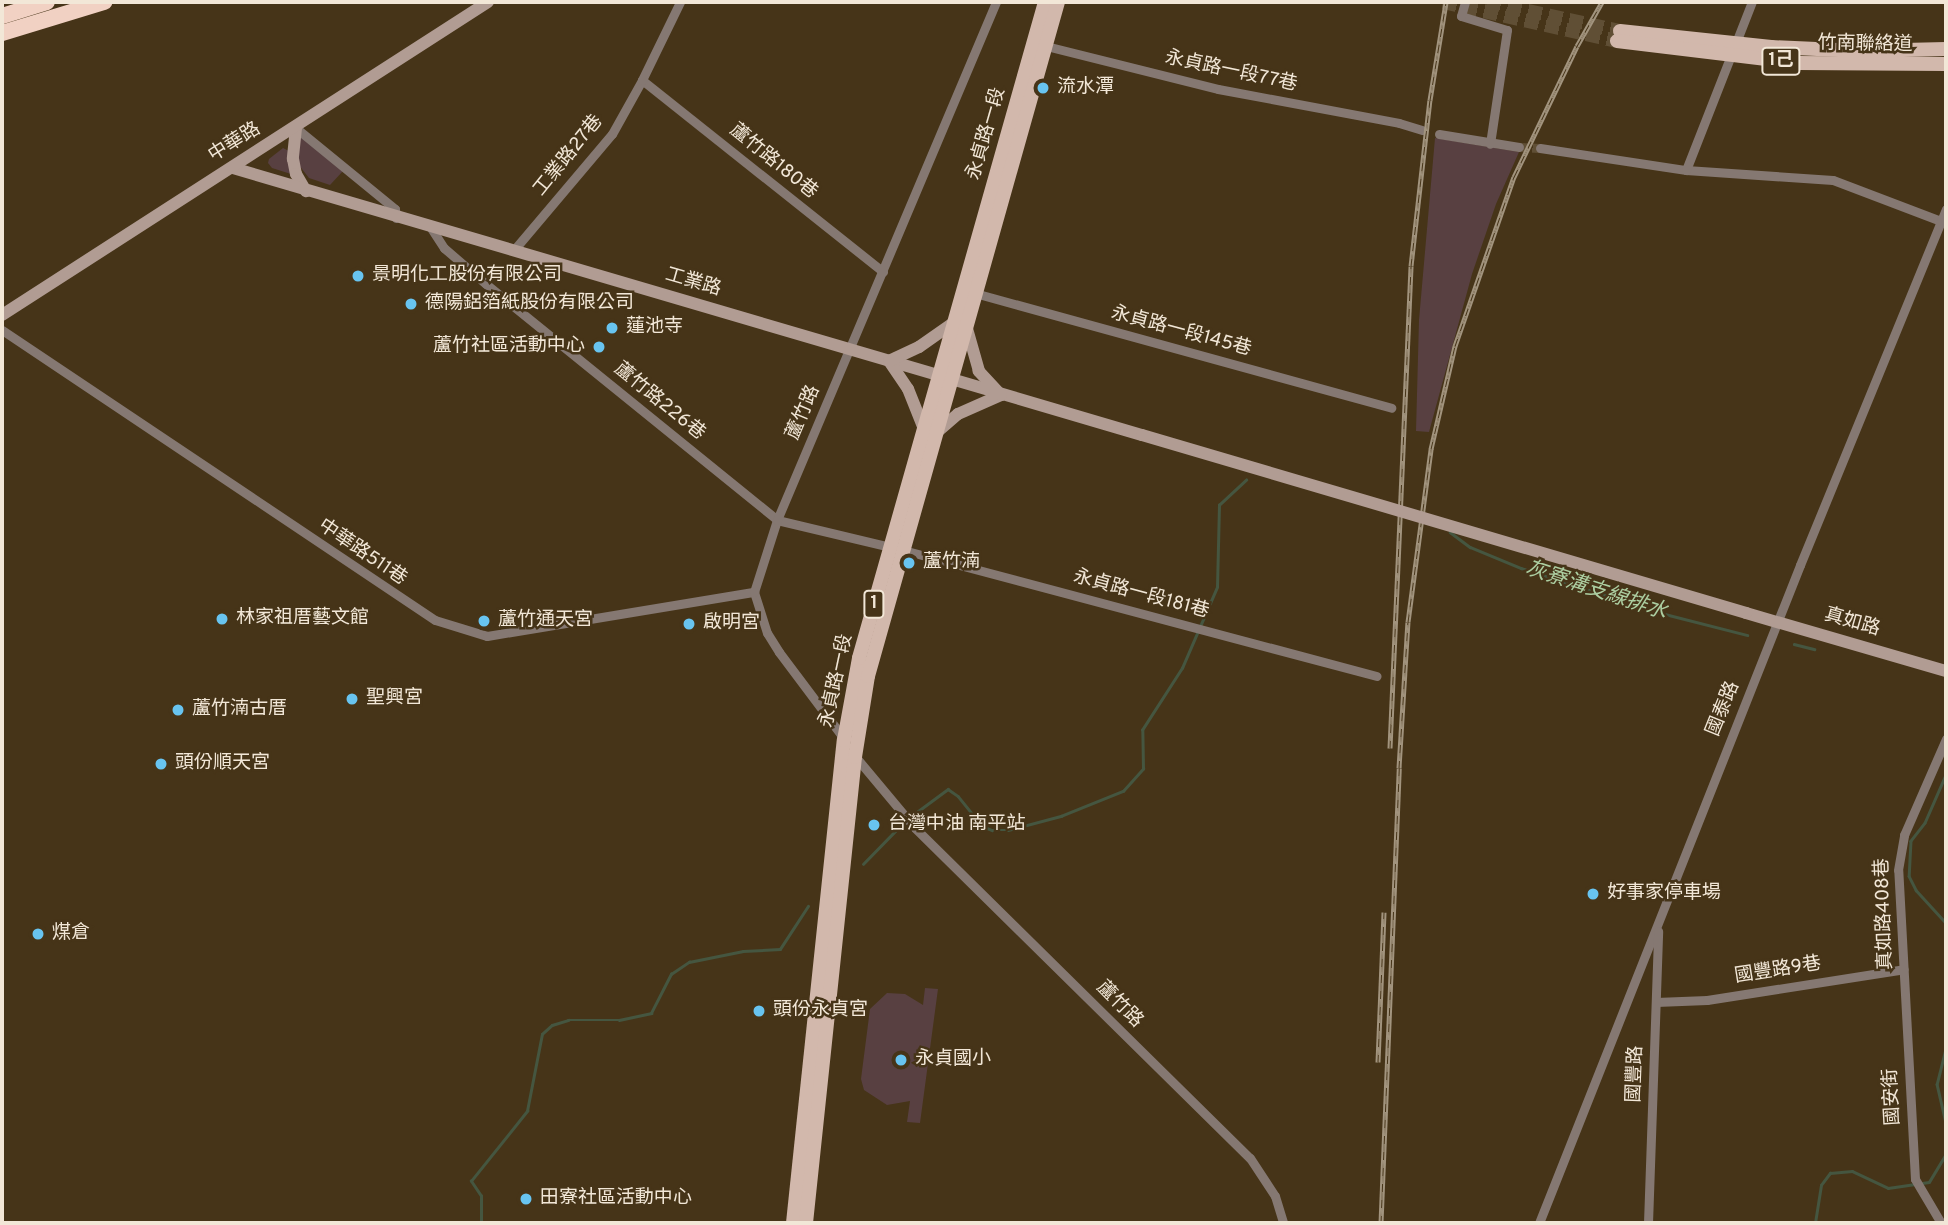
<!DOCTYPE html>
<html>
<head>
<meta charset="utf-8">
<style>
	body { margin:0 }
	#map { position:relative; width:1948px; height:1225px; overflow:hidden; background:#463418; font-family:Overpass,"Noto Sans TC",sans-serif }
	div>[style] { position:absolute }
	.green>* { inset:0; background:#584041 }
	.stream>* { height:2.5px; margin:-1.25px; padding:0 1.25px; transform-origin:1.25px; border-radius:1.25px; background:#455640 }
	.street-tunnel>* { height:9px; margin-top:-4.5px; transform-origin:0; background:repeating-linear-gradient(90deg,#604f35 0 9px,transparent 0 13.5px) }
	.primary-tunnel>* { height:14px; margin-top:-7px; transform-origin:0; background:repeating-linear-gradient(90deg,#604f35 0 14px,transparent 0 21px) }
	.street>* { height:9px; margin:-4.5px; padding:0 4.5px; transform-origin:4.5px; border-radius:4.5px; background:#857872 }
	.secondary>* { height:12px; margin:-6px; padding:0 6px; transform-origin:6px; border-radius:6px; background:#b19c93 }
	.primary>* { height:14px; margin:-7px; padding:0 7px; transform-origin:7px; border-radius:7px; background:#d2b8ac }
	.highway>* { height:16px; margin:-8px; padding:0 8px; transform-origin:8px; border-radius:8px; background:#f1d1c3 }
	.rail>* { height:5px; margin-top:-2.5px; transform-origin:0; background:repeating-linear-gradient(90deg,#463418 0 8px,#a2947e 0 16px); box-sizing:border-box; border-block:2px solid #a2947e }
	.street-bridge>* { height:9px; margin:-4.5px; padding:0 4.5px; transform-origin:4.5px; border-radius:4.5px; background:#857872 }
	.secondary-bridge>* { height:12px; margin:-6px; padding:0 6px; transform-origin:6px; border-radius:6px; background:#b19c93 }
	.dots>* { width:19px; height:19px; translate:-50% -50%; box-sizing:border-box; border:4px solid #463418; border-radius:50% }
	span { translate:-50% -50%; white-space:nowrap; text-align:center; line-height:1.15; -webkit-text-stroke:5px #463418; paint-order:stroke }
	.shield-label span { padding:2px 5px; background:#463418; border:2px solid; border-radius:5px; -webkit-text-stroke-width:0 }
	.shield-label { font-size:18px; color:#f2e7d7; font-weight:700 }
	.street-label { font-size:19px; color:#f2e7d7 }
	.poi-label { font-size:19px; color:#f2e7d7 }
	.left { translate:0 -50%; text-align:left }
	.right { translate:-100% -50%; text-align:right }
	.water-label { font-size:21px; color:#accea1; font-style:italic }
	.frame { position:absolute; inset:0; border:4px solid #f2e7d7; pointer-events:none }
</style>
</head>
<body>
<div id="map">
	<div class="green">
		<div style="clip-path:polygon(300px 136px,343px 171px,330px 185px,309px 178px,298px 164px)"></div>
		<div style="clip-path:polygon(1435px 138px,1519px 152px,1496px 204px,1472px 274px,1429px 432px,1416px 431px,1419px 320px)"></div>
		<div style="clip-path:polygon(283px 148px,289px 151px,291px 174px,272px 168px,268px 163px,269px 159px)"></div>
		<div style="clip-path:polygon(925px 988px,938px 989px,920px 1123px,907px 1122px,910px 1101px,887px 1105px,864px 1090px,861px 1079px,870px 1009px,887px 993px,905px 994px,923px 1005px)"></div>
	</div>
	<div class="stream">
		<div style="left:1450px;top:532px;width:25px;rotate:37deg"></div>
		<div style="left:1470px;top:547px;width:55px;rotate:22.4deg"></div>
		<div style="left:1521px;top:568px;width:147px;rotate:17.8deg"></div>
		<div style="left:1661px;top:613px;width:89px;rotate:14.3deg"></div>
		<div style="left:1794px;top:644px;width:21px;rotate:14deg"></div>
		<div style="left:1946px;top:775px;width:52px;rotate:113.6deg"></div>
		<div style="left:1925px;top:823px;width:23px;rotate:128deg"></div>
		<div style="left:1911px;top:841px;width:35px;rotate:93deg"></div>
		<div style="left:1909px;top:876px;width:16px;rotate:63deg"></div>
		<div style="left:1916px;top:890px;width:45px;rotate:47.7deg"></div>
		<div style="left:910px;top:817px;width:47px;rotate:-36.4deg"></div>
		<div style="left:948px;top:789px;width:12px;rotate:35deg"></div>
		<div style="left:958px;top:796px;width:38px;rotate:51deg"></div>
		<div style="left:982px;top:826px;width:11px;rotate:22deg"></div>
		<div style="left:992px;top:830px;width:16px"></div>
		<div style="left:1008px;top:830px;width:55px;rotate:-14.8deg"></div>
		<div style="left:1061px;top:816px;width:67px;rotate:-22deg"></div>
		<div style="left:1123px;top:791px;width:30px;rotate:-48deg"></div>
		<div style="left:1143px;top:769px;width:39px;rotate:-91deg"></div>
		<div style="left:1142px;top:730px;width:74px;rotate:-57.2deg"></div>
		<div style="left:1182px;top:668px;width:88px;rotate:-66.6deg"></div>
		<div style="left:1217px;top:587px;width:82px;rotate:-88.6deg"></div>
		<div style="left:1219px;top:505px;width:37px;rotate:-43deg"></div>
		<div style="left:863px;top:864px;width:60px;rotate:-45.7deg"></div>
		<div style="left:1946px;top:1049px;width:36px;rotate:104deg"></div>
		<div style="left:1937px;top:1084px;width:40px;rotate:77deg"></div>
		<div style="left:481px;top:1223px;width:27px;rotate:-90deg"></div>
		<div style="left:481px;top:1196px;width:18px;rotate:-124deg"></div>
		<div style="left:471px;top:1181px;width:90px;rotate:-51.3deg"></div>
		<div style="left:527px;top:1111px;width:78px;rotate:-79deg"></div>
		<div style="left:542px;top:1034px;width:13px;rotate:-42deg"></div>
		<div style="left:552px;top:1025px;width:17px;rotate:-17deg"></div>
		<div style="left:568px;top:1020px;width:51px"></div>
		<div style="left:619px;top:1020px;width:33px;rotate:-12deg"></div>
		<div style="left:651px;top:1013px;width:44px;rotate:-62.9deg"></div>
		<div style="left:671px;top:974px;width:22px;rotate:-34deg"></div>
		<div style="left:689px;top:962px;width:55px;rotate:-11.5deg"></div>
		<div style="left:743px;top:951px;width:37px;rotate:-3deg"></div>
		<div style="left:780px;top:949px;width:51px;rotate:-56.9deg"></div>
		<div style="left:1815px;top:1223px;width:38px;rotate:-81deg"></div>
		<div style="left:1821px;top:1185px;width:15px;rotate:-53deg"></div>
		<div style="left:1830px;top:1173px;width:22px;rotate:-5deg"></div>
		<div style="left:1852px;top:1171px;width:40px;rotate:25deg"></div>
		<div style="left:1888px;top:1188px;width:41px;rotate:-8.3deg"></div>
		<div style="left:1929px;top:1182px;width:33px;rotate:-59deg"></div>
	</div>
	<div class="street-tunnel">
		<div style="left:1519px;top:147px;width:21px;rotate:3deg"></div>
	</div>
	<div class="primary-tunnel">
		<div style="left:1443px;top:2px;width:178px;rotate:12.6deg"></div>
		<div style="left:1487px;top:2px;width:136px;rotate:12.3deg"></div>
	</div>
	<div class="street">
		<div style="left:1461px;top:16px;width:48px;rotate:16.9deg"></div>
		<div style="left:1507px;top:30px;width:115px;rotate:98.5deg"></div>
		<div style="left:1042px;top:45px;width:181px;rotate:14deg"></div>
		<div style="left:1218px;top:89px;width:184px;rotate:10.6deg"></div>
		<div style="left:1399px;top:123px;width:24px;rotate:17deg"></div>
		<div style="left:642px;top:80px;width:308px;rotate:38.5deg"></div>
		<div style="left:296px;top:128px;width:128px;rotate:39.3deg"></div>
		<div style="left:395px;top:209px;width:9px;rotate:84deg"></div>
		<div style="left:1439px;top:134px;width:81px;rotate:9.2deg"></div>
		<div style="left:1540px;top:148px;width:148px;rotate:8.6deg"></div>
		<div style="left:1686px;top:170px;width:147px;rotate:3.9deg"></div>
		<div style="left:1833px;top:180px;width:116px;rotate:20.8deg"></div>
		<div style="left:1686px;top:170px;width:180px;rotate:-68.6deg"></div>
		<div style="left:431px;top:228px;width:24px;rotate:57deg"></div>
		<div style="left:444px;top:248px;width:55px;rotate:40.6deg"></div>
		<div style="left:486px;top:284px;width:375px;rotate:39deg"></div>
		<div style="left:777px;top:520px;width:130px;rotate:13.4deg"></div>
		<div style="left:903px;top:550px;width:490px;rotate:14.9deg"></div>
		<div style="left:513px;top:251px;width:153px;rotate:-49.8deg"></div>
		<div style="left:612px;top:134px;width:62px;rotate:-60.9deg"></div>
		<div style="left:642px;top:80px;width:87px;rotate:-64deg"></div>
		<div style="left:971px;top:292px;width:436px;rotate:15.4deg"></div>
		<div style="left:2px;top:330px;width:521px;rotate:33.81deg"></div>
		<div style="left:435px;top:620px;width:54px;rotate:17.1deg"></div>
		<div style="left:487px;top:636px;width:271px;rotate:-9.4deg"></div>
		<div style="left:845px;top:740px;width:110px;rotate:-126.9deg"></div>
		<div style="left:779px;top:652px;width:22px;rotate:-122deg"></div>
		<div style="left:767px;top:633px;width:43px;rotate:-107.6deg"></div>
		<div style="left:754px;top:592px;width:76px;rotate:-72.3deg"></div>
		<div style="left:777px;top:520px;width:562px;rotate:-67.08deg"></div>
		<div style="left:854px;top:755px;width:95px;rotate:50.1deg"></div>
		<div style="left:915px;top:828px;width:470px;rotate:44.6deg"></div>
		<div style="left:1250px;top:1158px;width:45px;rotate:56.7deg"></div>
		<div style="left:1275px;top:1196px;width:28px;rotate:73deg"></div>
		<div style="left:1656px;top:1002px;width:51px;rotate:-2.2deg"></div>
		<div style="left:1707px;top:1000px;width:199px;rotate:-8.9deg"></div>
		<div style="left:1539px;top:1223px;width:708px;rotate:-68.36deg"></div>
		<div style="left:1800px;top:565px;width:385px;rotate:-67.7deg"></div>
		<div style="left:1648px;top:1223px;width:292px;rotate:-88deg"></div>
		<div style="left:1941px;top:1223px;width:51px;rotate:-120.6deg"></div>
		<div style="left:1915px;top:1179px;width:309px;rotate:-93.1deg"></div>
		<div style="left:1898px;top:870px;width:36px;rotate:-80deg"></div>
		<div style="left:1904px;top:835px;width:105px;rotate:-66.4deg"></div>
	</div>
	<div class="secondary">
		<div style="left:296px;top:128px;width:31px;rotate:96deg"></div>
		<div style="left:293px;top:159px;width:15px;rotate:79deg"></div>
		<div style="left:296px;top:174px;width:20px;rotate:60deg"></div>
		<div style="left:233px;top:168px;width:947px;rotate:16.37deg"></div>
		<div style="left:2px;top:315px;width:578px;rotate:-32.78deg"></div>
		<div style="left:924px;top:429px;width:43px;rotate:-111.8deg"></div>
		<div style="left:908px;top:389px;width:34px;rotate:-124deg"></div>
		<div style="left:889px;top:361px;width:33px;rotate:-25deg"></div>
		<div style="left:919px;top:347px;width:42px;rotate:-35.2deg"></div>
		<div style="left:936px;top:433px;width:29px;rotate:-41deg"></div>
		<div style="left:958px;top:414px;width:47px;rotate:-23.8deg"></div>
		<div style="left:1001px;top:395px;width:33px;rotate:-133deg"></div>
		<div style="left:979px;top:371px;width:48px;rotate:-105.8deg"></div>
		<div style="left:1746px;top:613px;width:208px;rotate:16.2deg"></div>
	</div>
	<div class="primary">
		<div style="left:1620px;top:31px;width:152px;rotate:6deg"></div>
		<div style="left:1771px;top:47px;width:90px;rotate:2.5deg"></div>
		<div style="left:1861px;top:51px;width:85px;rotate:-1.3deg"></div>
		<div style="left:1617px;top:41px;width:182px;rotate:6.9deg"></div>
		<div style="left:1798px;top:63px;width:148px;rotate:0.4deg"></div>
		<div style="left:793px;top:1223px;width:486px;rotate:-84deg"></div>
		<div style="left:844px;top:740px;width:83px;rotate:-79.6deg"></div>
		<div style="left:859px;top:658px;width:682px;rotate:-74.17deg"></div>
		<div style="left:806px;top:1223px;width:469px;rotate:-84deg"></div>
		<div style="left:855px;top:757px;width:82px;rotate:-80.9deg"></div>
		<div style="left:868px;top:676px;width:700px;rotate:-74.26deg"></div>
	</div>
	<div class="highway">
		<div style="left:2px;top:16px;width:47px;rotate:-17.3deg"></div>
		<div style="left:2px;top:33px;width:107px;rotate:-16.9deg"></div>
	</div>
	<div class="rail">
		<div style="left:1390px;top:748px;width:482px;rotate:-87.5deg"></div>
		<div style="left:1411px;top:266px;width:167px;rotate:-83.5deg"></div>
		<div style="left:1430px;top:100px;width:99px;rotate:-80.7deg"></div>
		<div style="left:1378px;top:1062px;width:150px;rotate:-87.7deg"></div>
		<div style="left:1381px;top:1223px;width:455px;rotate:-87.7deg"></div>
		<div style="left:1399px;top:768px;width:146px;rotate:-86.5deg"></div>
		<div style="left:1408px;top:622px;width:175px;rotate:-82.4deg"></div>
		<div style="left:1431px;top:449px;width:106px;rotate:-76.9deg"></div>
		<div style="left:1455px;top:346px;width:179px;rotate:-70.8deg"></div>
		<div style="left:1514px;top:177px;width:145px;rotate:-64.3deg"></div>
		<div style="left:1577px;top:46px;width:51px;rotate:-60.4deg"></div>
	</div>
	<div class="street-bridge">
		<div style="left:1461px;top:16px;width:15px;rotate:-74deg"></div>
	</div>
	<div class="secondary-bridge">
		<div style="left:1142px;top:435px;width:630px;rotate:16.42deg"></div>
	</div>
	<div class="dots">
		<div style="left:1043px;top:88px;background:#68c4f0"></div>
		<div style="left:358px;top:276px;background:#68c4f0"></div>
		<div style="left:411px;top:304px;background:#68c4f0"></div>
		<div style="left:612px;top:328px;background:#68c4f0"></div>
		<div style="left:599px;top:347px;background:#68c4f0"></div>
		<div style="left:909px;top:563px;background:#68c4f0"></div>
		<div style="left:222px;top:619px;background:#68c4f0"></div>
		<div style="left:484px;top:621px;background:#68c4f0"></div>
		<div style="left:689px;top:624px;background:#68c4f0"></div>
		<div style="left:352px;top:699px;background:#68c4f0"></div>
		<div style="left:178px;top:710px;background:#68c4f0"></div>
		<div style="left:161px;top:764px;background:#68c4f0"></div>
		<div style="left:874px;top:825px;background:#68c4f0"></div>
		<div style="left:1593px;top:894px;background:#68c4f0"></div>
		<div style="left:38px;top:934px;background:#68c4f0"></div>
		<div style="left:759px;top:1011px;background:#68c4f0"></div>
		<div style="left:901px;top:1060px;background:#68c4f0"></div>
		<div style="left:526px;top:1199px;background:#68c4f0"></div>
	</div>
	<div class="shield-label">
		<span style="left:1781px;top:61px">1己</span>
		<span style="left:874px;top:604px">1</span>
	</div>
	<div class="street-label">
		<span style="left:1865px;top:45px;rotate:1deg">竹南聯絡道</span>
		<span style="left:1231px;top:72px;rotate:12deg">永貞路一段77巷</span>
		<span style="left:987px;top:134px;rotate:-74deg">永貞路一段</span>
		<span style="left:235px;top:143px;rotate:-32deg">中華路</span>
		<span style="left:569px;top:156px;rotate:-51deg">工業路27巷</span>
		<span style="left:773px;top:162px;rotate:39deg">蘆竹路180巷</span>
		<span style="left:693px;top:283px;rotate:16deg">工業路</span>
		<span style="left:1181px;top:332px;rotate:15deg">永貞路一段145巷</span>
		<span style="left:659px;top:402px;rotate:39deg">蘆竹路226巷</span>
		<span style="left:804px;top:413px;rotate:-67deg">蘆竹路</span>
		<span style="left:362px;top:553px;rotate:34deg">中華路511巷</span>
		<span style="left:1141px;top:595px;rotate:15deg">永貞路一段181巷</span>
		<span style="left:1852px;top:623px;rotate:16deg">真如路</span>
		<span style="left:837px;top:681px;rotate:-78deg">永貞路一段</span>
		<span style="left:1724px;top:709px;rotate:-68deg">國泰路</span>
		<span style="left:1885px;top:914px;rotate:-92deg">真如路408巷</span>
		<span style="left:1778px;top:971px;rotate:-9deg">國豐路9巷</span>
		<span style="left:1119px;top:1005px;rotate:45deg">蘆竹路</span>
		<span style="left:1636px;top:1074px;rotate:-88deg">國豐路</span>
		<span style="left:1893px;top:1097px;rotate:-93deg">國安街</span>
	</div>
	<div class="poi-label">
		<span class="left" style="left:1057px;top:88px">流水潭</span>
		<span class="left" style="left:372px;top:276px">景明化工股份有限公司</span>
		<span class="left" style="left:425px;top:304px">德陽鋁箔紙股份有限公司</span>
		<span class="left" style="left:626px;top:328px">蓮池寺</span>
		<span class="right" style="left:585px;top:347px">蘆竹社區活動中心</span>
		<span class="left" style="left:923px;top:563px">蘆竹湳</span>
		<span class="left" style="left:236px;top:619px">林家祖厝藝文館</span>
		<span class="left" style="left:498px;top:621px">蘆竹通天宮</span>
		<span class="left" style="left:703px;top:624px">啟明宮</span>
		<span class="left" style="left:366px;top:699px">聖興宮</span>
		<span class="left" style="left:192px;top:710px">蘆竹湳古厝</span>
		<span class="left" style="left:175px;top:764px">頭份順天宮</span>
		<span class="left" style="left:888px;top:825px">台灣中油 南平站</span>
		<span class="left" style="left:1607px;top:894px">好事家停車場</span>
		<span class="left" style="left:52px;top:934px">煤倉</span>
		<span class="left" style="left:773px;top:1011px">頭份永貞宮</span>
		<span class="left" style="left:915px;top:1060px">永貞國小</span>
		<span class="left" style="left:540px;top:1199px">田寮社區活動中心</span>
	</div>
	<div class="water-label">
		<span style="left:1596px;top:591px;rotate:18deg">灰寮溝支線排水</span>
	</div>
	<div class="frame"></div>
</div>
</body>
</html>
